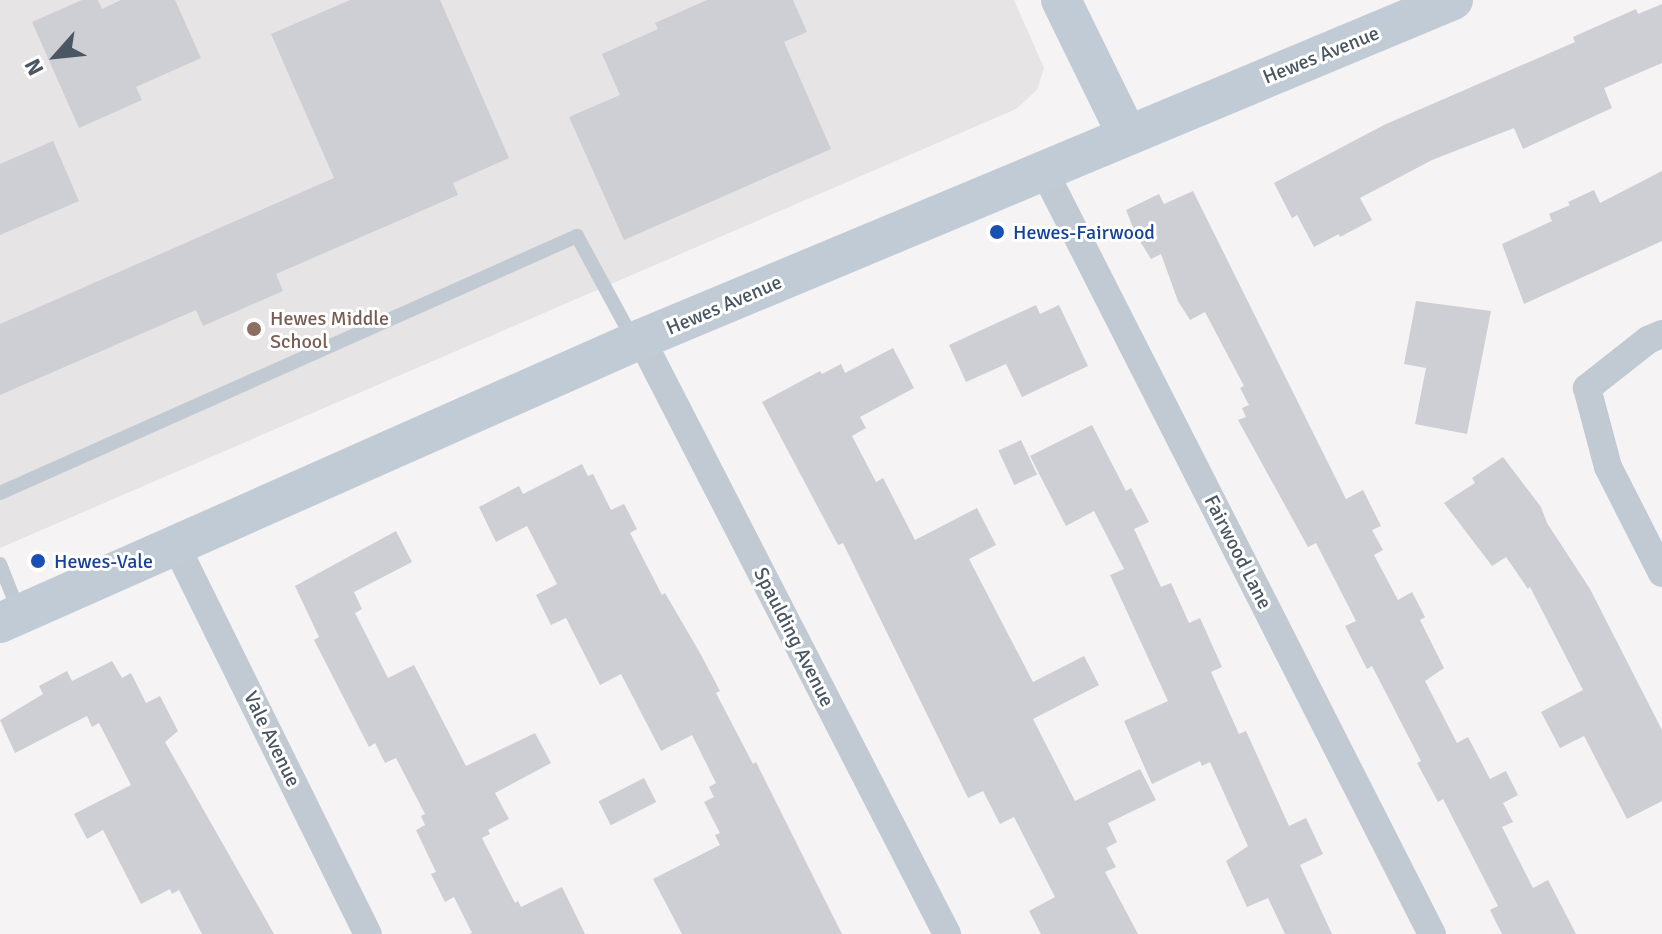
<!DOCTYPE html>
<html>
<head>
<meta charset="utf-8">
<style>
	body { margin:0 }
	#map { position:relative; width:1662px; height:934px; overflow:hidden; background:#f5f3f3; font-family:Signika,sans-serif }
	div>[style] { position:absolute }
	.education>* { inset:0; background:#e6e4e5 }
	.building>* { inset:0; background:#cdcfd5; transform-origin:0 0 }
	.lane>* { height:14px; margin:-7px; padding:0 7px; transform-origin:7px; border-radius:7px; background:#c1cad2 }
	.street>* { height:28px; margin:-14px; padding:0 14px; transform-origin:14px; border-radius:14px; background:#c1cad2 }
	.secondary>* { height:40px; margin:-20px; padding:0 20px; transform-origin:20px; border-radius:20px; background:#c1cbd6 }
	.dots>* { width:22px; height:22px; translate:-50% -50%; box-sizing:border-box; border:4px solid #fff; border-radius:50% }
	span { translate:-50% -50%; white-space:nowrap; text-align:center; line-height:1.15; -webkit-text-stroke:6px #fff; paint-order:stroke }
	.street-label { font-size:20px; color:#4a5661 }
	.transit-label { font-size:20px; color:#164399 }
	.left { translate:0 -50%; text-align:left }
	.education-label { font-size:20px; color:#785e54 }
	.north { position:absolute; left:16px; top:16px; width:80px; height:80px; -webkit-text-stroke:6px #fff; paint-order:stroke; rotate:243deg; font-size:22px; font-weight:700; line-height:32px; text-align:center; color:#4a5661 }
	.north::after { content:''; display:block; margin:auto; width:28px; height:36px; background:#4a5661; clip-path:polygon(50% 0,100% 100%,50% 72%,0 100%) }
</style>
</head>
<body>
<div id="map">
	<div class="education">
		<div style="clip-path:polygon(0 0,1014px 0,1044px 68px,1037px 90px,1016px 109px,0 548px)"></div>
	</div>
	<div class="building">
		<div style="clip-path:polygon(82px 0,98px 0,102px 9px,121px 0,175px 0,201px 58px,136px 87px,142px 100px,79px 128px,32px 22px)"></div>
		<div style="clip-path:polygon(350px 0,440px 0,509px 158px,453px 183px,458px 195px,276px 274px,283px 291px,203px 326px,196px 310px,0 395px,0 324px,334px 178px,271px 34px)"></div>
		<div style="clip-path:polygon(707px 0,793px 0,807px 32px,784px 42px,831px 149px,624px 240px,569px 117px,620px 95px,602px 54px,658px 29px,655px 23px)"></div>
		<div style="clip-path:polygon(1662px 4px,1662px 63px,1604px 88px,1612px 108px,1523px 149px,1514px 128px,1432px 160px,1360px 198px,1372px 220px,1340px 237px,1339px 234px,1314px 247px,1297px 215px,1292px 218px,1274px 183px,1384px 125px,1575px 42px,1573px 37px,1636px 9px,1638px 14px)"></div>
		<div style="clip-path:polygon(53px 141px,79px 201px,0 235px,0 164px)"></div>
		<div style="clip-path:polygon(1662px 171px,1662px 241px,1524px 304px,1502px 244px,1552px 221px,1549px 214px,1570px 205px,1568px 202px,1594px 190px,1600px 203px)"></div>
		<div style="clip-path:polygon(1193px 191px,1346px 499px,1363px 490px,1381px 526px,1372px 530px,1383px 550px,1374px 555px,1398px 600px,1412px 592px,1425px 617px,1420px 620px,1444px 668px,1425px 681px,1457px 743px,1468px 737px,1490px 779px,1506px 771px,1518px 795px,1503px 803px,1513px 822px,1502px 827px,1533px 888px,1548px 880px,1576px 934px,1502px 934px,1490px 910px,1498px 906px,1443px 799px,1438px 802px,1417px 763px,1421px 761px,1372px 666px,1367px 669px,1345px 626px,1356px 621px,1316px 543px,1308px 547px,1238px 420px,1246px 417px,1242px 408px,1249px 405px,1240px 388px,1244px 386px,1205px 312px,1190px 320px,1178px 301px,1161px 254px,1151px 259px,1136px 235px,1126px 210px,1159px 194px,1164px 204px)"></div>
		<div style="clip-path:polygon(1416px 301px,1491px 311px,1467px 434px,1415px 424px,1426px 368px,1404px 364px)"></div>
		<div style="clip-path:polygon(1036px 305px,1040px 314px,1059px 305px,1088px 366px,1022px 397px,1006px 364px,966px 382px,949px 345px)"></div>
		<div style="clip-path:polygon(893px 348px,914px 388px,860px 417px,866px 428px,852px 436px,876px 482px,883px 478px,915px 540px,977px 508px,996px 545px,969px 559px,1033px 682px,1084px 656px,1099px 685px,1033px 719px,1075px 801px,1140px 769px,1156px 800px,1108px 823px,1117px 842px,1106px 848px,1116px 867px,1105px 872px,1138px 934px,1041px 934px,1029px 911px,1055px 897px,1014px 817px,1000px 824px,983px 791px,968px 798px,843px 543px,838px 545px,762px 402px,820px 371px,822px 374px,841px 364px,845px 373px)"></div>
		<div style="clip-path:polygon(1092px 425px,1126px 491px,1131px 488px,1149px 522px,1134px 529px,1161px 587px,1171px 583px,1189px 623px,1200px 618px,1222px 667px,1211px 672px,1239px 734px,1246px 731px,1289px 826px,1306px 818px,1323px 854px,1300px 865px,1332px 934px,1285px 934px,1268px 898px,1247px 907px,1226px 861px,1248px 846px,1210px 762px,1202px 766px,1200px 761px,1152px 784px,1124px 721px,1168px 701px,1110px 575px,1124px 569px,1094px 511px,1066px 526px,1030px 456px)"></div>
		<div style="left:1021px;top:440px;width:38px;height:25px;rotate:65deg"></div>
		<div style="clip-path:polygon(1503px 457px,1541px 507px,1547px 523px,1590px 589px,1662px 730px,1662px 801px,1627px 819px,1584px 736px,1560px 748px,1541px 712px,1583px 690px,1530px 587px,1528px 589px,1506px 557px,1492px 566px,1444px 503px,1475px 483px,1472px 478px)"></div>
		<div style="clip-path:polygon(582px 464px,588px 476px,593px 474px,611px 510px,624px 504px,637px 529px,630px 533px,662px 595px,665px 593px,700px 653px,720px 691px,716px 693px,753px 764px,756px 762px,842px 934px,682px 934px,653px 879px,720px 845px,715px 835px,720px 833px,704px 802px,714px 797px,709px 787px,716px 783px,692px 735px,661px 751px,621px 674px,600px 685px,566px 618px,551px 625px,536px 595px,557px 584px,527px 526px,496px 542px,479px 507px,519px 486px,523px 494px)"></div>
		<div style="clip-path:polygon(396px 531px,412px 562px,354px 592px,362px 609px,355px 613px,388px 678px,414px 665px,466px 766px,535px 733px,551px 763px,495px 793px,509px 819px,488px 830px,490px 834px,482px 838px,515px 903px,518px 901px,521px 907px,562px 887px,585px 934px,469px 934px,472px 933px,454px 897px,445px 902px,431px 874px,436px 872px,416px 830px,425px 825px,421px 816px,425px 814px,396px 758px,385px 763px,375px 743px,369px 747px,314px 640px,319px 637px,295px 586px)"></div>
		<div style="clip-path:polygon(112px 661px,122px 678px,131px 673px,146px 703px,160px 696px,178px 731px,165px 742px,274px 934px,202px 934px,179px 890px,172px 894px,170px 889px,141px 904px,103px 830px,87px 839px,74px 814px,131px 785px,99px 723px,92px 727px,87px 716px,15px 753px,0 720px,43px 694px,39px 686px,67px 671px,72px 681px)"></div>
		<div style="left:644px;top:778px;width:27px;height:51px;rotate:63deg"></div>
	</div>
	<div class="lane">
		<div style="left:0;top:493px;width:632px;rotate:-24.01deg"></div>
		<div style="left:577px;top:236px;width:117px;rotate:61.5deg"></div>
		<div style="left:0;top:564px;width:52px;rotate:68.4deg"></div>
	</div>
	<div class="street">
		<div style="left:1044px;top:171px;width:856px;rotate:63.05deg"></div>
		<div style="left:1662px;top:334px;width:15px;rotate:157deg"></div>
		<div style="left:1648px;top:340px;width:78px;rotate:141.8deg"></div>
		<div style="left:1587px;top:388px;width:82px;rotate:75.1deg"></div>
		<div style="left:1608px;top:467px;width:119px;rotate:63deg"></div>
		<div style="left:641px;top:339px;width:669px;rotate:62.78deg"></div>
		<div style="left:175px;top:544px;width:435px;rotate:63.7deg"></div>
	</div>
	<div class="secondary">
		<div style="left:1061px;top:0;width:150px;rotate:63.9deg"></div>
		<div style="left:0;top:623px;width:701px;rotate:-23.9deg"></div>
		<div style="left:641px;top:339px;width:880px;rotate:-22.66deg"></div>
	</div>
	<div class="dots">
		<div style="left:997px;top:232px;background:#1a4fb4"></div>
		<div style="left:254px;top:329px;background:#8d6e63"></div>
		<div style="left:38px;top:561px;background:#1a4fb4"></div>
	</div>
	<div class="street-label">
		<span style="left:1321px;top:55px;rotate:-22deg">Hewes Avenue</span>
		<span style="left:724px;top:305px;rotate:-23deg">Hewes Avenue</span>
		<span style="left:1238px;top:552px;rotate:63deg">Fairwood Lane</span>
		<span style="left:794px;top:637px;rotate:63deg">Spaulding Avenue</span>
		<span style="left:272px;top:739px;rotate:64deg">Vale Avenue</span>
	</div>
	<div class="transit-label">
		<span class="left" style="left:1013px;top:232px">Hewes-Fairwood</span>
		<span class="left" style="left:54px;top:561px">Hewes-Vale</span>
	</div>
	<div class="education-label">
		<span class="left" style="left:270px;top:330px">Hewes Middle<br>School</span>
	</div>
	<div class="north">N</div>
</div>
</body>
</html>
